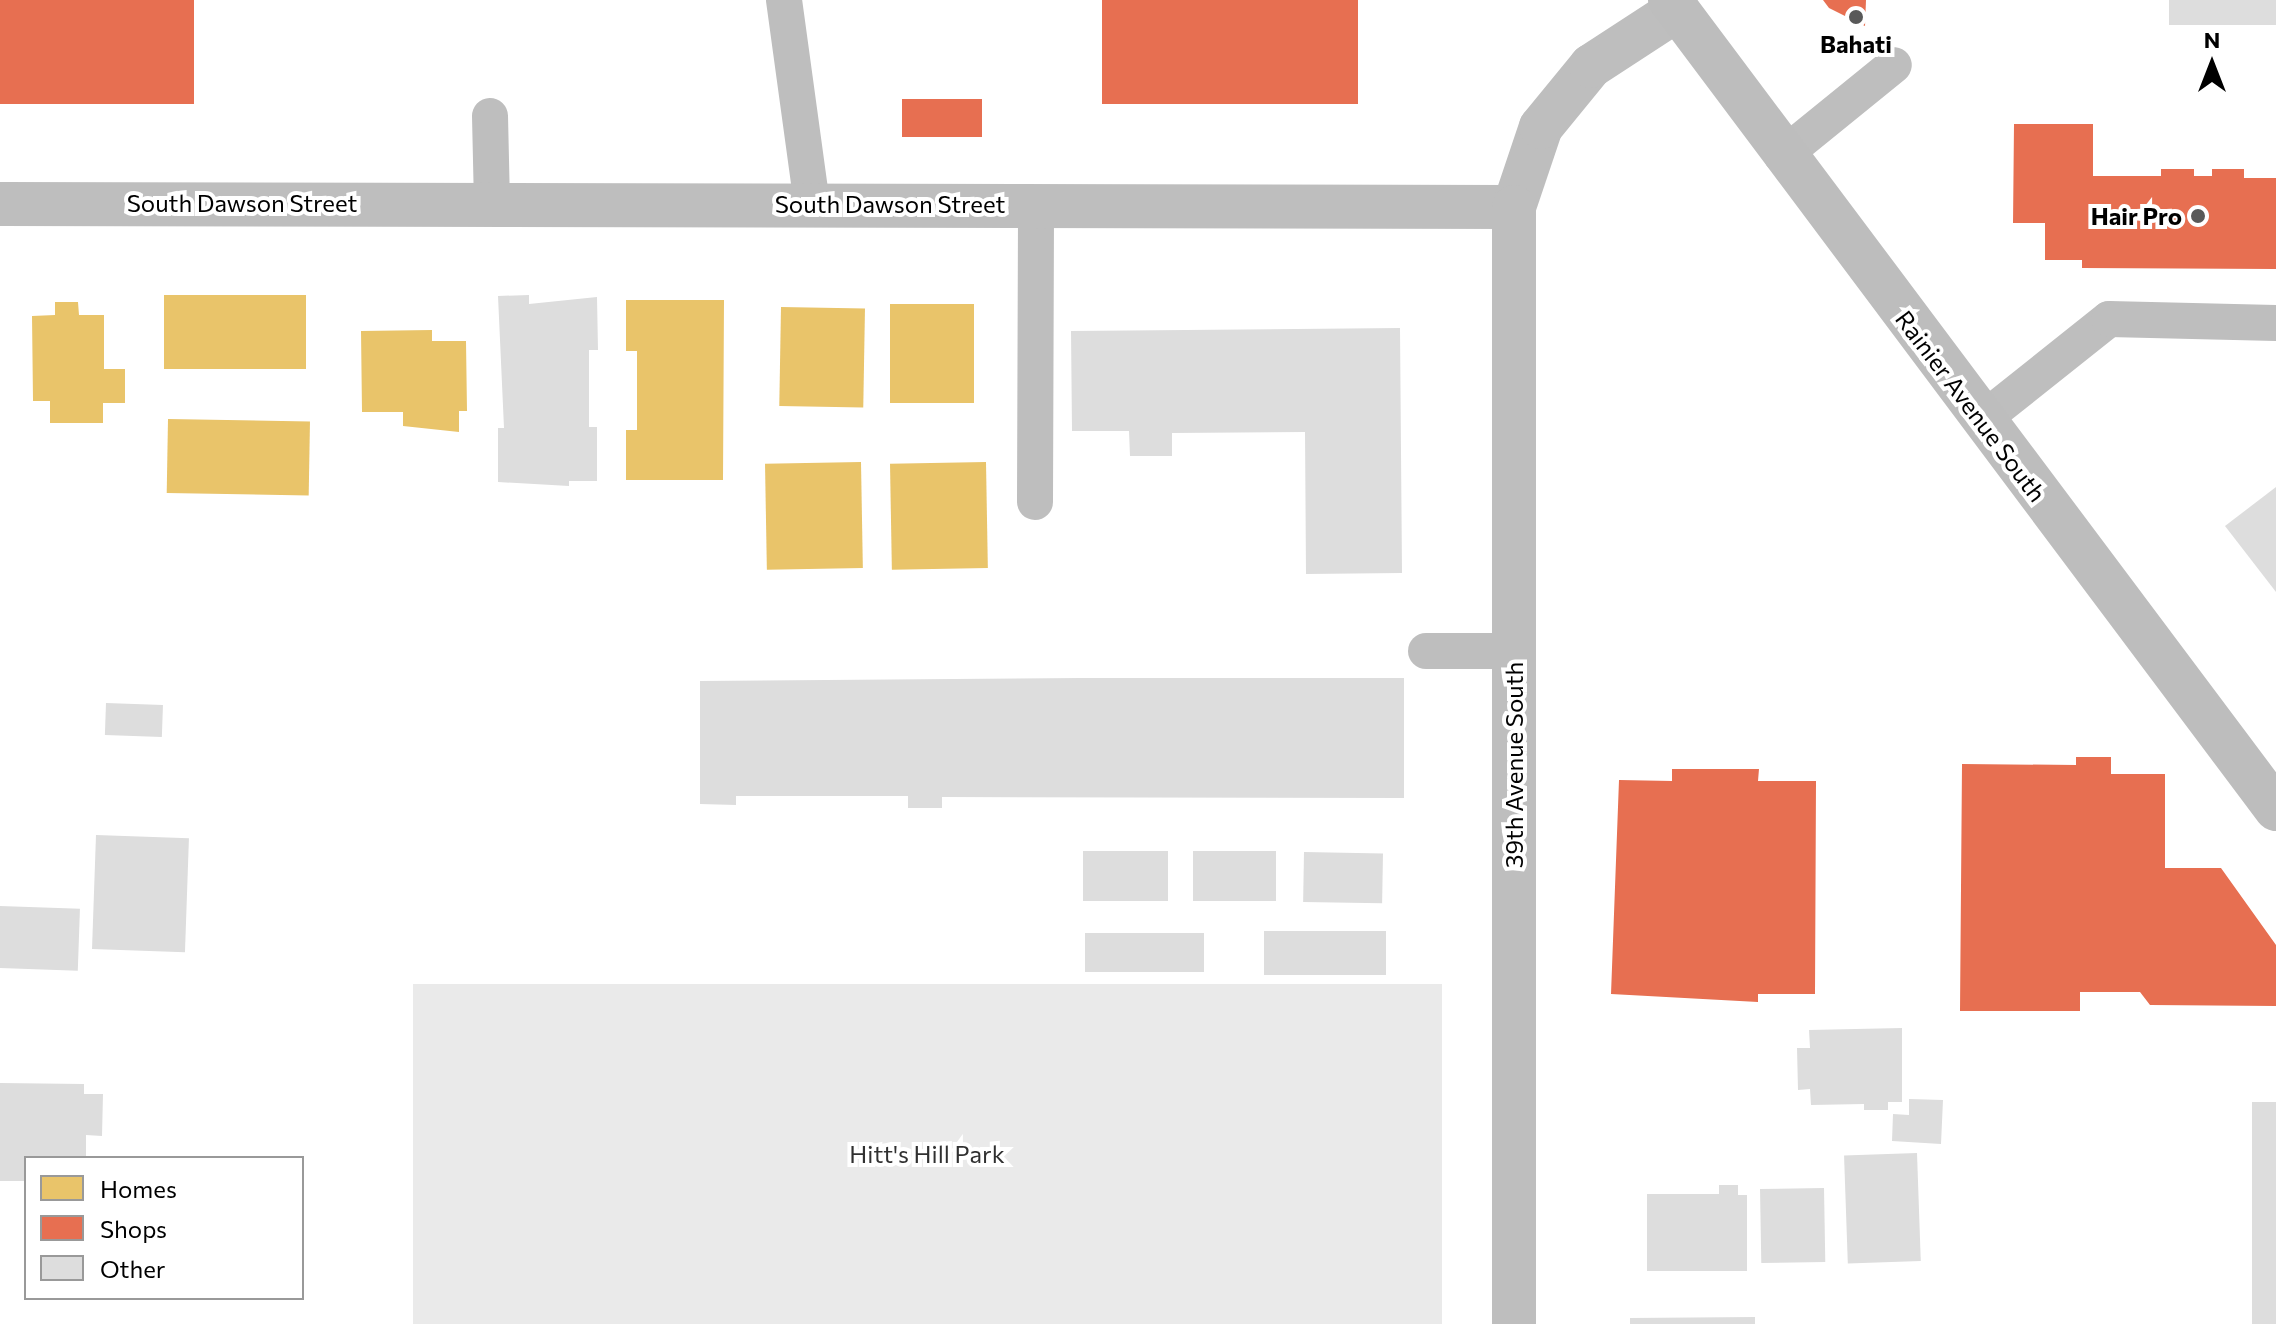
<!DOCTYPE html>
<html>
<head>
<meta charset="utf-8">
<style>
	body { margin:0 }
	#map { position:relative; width:2276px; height:1324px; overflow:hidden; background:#fff; font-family:Commissioner,sans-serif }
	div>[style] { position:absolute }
	.green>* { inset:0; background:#eaeaea; transform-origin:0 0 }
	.homes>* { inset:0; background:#e9c46a; transform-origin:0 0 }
	.shops>* { inset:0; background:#e76f51; transform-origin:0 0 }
	.building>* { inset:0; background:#ddd; transform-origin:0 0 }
	.lane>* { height:36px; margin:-18px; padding:0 18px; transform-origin:18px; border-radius:18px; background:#bebebe }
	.street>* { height:44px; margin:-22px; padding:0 22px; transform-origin:22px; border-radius:22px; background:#bebebe }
	.primary>* { height:44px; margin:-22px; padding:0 22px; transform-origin:22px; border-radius:22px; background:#bdbdbd }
	.dots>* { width:22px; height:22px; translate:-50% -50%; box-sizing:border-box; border:4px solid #fff; border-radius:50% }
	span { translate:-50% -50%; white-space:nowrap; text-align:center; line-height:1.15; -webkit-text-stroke:8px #fff; paint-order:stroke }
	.poi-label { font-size:24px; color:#000; font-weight:700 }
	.right { translate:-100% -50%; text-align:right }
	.street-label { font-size:24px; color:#000 }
	.park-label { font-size:24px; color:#303030 }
	.legend { position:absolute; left:24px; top:1156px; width:280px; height:144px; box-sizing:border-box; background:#fff; border:2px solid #999; margin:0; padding:10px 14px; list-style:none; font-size:24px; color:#000 }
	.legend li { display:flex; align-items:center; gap:16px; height:40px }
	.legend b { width:40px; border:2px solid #999 }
	.north { position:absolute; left:2172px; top:24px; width:80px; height:80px; -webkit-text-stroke:6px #fff; paint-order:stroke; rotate:0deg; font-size:22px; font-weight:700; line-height:32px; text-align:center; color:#000 }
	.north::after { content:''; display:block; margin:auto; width:28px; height:36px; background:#000; clip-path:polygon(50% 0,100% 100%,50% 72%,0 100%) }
</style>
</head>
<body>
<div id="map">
	<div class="green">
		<div style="left:413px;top:984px;width:1029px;height:340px"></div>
	</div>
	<div class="homes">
		<div style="left:164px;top:295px;width:142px;height:74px"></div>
		<div style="clip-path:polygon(626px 300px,724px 300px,723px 480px,626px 480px,626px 430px,637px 430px,637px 351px,626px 351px)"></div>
		<div style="clip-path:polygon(55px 302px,78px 302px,79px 315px,104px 315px,104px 369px,125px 369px,125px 403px,103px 403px,103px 423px,50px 423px,50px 401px,33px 401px,32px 316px,55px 315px)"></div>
		<div style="left:890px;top:304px;width:84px;height:99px"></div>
		<div style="left:781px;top:307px;width:84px;height:99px;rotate:1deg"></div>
		<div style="clip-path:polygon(432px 330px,432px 341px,466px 341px,467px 411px,459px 411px,459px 432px,403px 426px,403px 412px,362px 412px,361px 331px)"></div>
		<div style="left:168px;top:419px;width:142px;height:74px;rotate:1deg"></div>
		<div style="left:861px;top:462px;width:106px;height:96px;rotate:89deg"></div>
		<div style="left:986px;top:462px;width:106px;height:96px;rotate:89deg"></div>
	</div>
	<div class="shops">
		<div style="left:0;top:0;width:194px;height:104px"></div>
		<div style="left:1102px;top:0;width:256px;height:104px"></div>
		<div style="clip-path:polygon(1823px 0,1866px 0,1865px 26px,1829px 8px)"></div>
		<div style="left:902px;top:99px;width:80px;height:38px"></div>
		<div style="clip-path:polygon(2014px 124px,2093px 124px,2093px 176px,2161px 176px,2161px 169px,2194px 169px,2194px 176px,2212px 176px,2212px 169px,2244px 169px,2244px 178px,2276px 178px,2276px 269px,2082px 268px,2082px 260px,2045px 260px,2045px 223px,2013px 223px)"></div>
		<div style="clip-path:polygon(2076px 757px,2111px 757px,2111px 774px,2165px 774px,2165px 868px,2221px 868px,2276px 945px,2276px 1006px,2150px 1005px,2140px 992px,2080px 992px,2080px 1011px,1960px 1011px,1962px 764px,2076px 765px)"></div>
		<div style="clip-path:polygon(1672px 769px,1759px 769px,1758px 781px,1816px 781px,1815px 994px,1758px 994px,1758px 1002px,1611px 994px,1619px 780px,1672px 781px)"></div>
	</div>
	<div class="building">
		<div style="left:2169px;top:0;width:107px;height:25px"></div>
		<div style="clip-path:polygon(529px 295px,529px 304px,597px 297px,598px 350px,589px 350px,589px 427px,597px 427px,597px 481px,569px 481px,569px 486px,498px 482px,498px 428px,504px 428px,498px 296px)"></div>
		<div style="clip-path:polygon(1400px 328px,1402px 573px,1306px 574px,1305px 432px,1172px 433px,1172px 456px,1130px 456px,1129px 431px,1072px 431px,1071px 331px)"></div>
		<div style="clip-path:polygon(2276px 487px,2276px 592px,2225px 526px)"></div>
		<div style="clip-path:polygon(1080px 678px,1404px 678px,1404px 798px,942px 797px,942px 808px,908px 808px,908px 796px,736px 796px,736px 805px,700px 804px,700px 681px)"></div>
		<div style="left:106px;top:703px;width:57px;height:32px;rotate:2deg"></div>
		<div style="left:96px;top:835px;width:93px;height:114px;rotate:2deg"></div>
		<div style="left:1083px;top:851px;width:85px;height:50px"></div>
		<div style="left:1193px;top:851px;width:83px;height:50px"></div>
		<div style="left:1304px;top:852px;width:79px;height:50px;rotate:1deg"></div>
		<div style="left:0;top:906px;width:80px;height:62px;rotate:2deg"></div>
		<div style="left:1264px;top:931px;width:122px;height:44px"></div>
		<div style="left:1085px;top:933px;width:119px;height:39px"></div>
		<div style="clip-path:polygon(1902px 1028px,1902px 1102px,1888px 1102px,1888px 1110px,1864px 1110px,1864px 1104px,1811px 1105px,1810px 1089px,1798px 1090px,1797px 1048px,1810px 1048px,1809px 1030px)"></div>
		<div style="clip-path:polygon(0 1083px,84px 1084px,84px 1094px,103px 1094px,102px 1136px,86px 1135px,86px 1158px,26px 1158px,26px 1181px,0 1181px)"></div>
		<div style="clip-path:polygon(1909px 1099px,1943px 1100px,1941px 1144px,1892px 1141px,1893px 1114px,1909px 1115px)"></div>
		<div style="left:2252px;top:1102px;width:24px;height:222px"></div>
		<div style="left:1917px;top:1153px;width:108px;height:73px;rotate:88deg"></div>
		<div style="clip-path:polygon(1719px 1185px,1738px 1185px,1738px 1195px,1747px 1195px,1747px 1271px,1647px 1271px,1647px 1194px,1719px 1194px)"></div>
		<div style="left:1824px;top:1188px;width:74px;height:64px;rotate:89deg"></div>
		<div style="clip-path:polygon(1755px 1317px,1755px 1324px,1630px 1324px,1630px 1318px)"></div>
	</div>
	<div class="lane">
		<div style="left:784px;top:0;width:206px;rotate:82.2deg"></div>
		<div style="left:490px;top:116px;width:86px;rotate:88.7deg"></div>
		<div style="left:1782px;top:156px;width:144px;rotate:-39.1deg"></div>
		<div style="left:1982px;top:420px;width:162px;rotate:-38.5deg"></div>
		<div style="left:2109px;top:319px;width:167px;rotate:1.4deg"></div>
		<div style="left:1035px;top:502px;width:297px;rotate:-89.8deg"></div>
		<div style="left:1426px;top:651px;width:88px"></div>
	</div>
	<div class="street">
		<div style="left:0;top:204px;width:1514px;rotate:0.11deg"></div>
		<div style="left:1514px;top:207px;width:84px;rotate:-71.4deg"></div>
		<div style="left:1541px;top:127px;width:79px;rotate:-50.7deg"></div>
		<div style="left:1591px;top:66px;width:103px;rotate:-33.1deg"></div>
		<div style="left:1514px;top:1324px;width:1117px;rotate:-90deg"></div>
	</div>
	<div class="primary">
		<div style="left:1670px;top:0;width:1011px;rotate:53.16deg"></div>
	</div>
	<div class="dots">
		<div style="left:1856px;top:17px;background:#595959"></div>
		<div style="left:2198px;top:216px;background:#595959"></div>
	</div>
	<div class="poi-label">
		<span style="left:1856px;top:44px">Bahati</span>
		<span class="right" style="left:2182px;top:216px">Hair Pro</span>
	</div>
	<div class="street-label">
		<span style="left:242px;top:203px">South Dawson Street</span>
		<span style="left:890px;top:204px">South Dawson Street</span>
		<span style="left:1971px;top:406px;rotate:53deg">Rainier Avenue South</span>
		<span style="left:1514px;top:765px;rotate:-90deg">39th Avenue South</span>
	</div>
	<div class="park-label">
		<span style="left:927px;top:1154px">Hitt's Hill Park</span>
	</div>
	<ul class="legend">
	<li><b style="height:22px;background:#e9c46a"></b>Homes</li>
	<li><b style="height:22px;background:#e76f51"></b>Shops</li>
	<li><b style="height:22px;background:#ddd"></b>Other</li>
	</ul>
	<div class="north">N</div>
</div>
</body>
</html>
